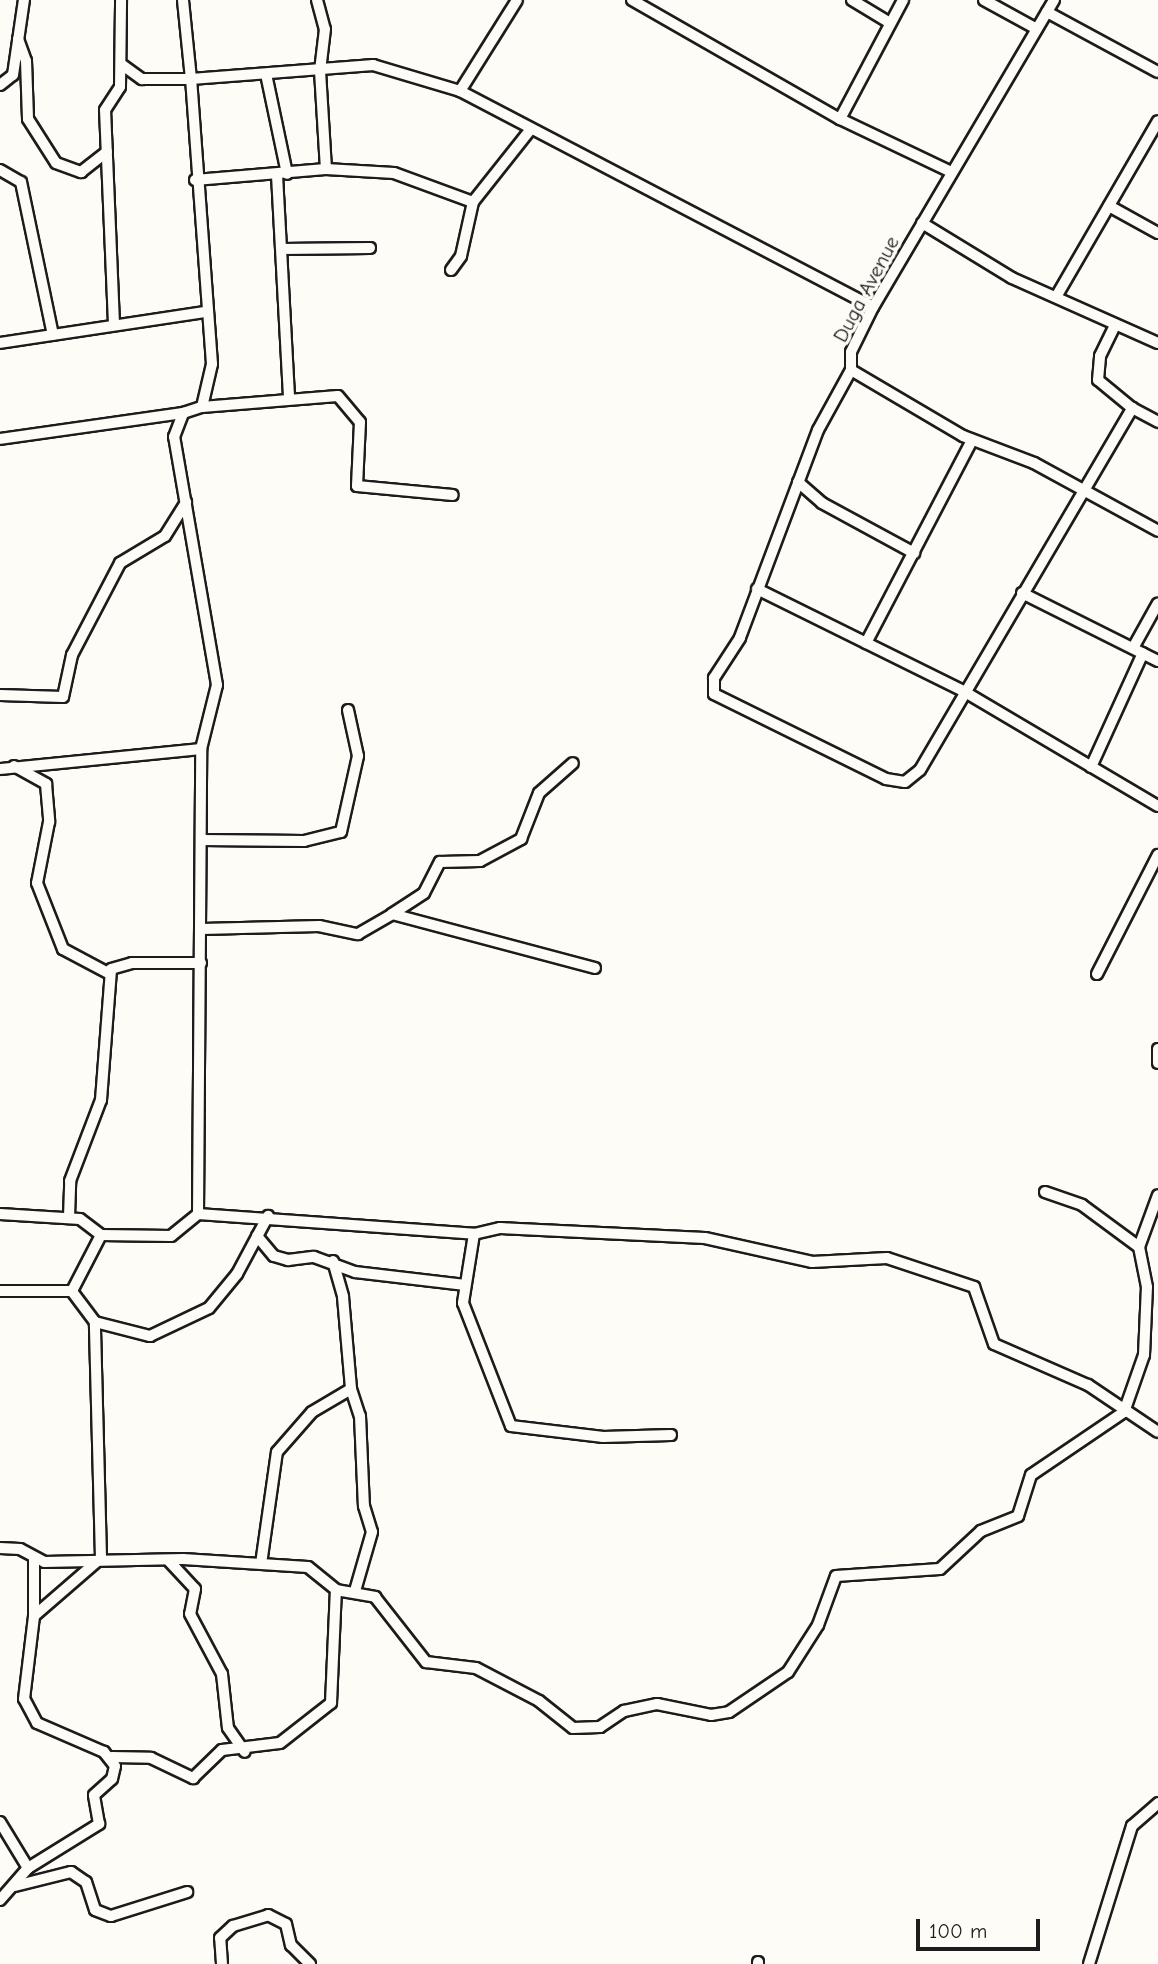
<!DOCTYPE html>
<html>
<head>
<meta charset="utf-8">
<style>
	body { margin:0 }
	#map { position:relative; width:1158px; height:1964px; overflow:hidden; background:#fdfcf7; font-family:"Comic Neue",sans-serif }
	div>[style] { position:absolute }
	.roads { filter:drop-shadow(2px 0 #1c1c1c) drop-shadow(-2px 0 #1c1c1c) drop-shadow(0 2px #1c1c1c) drop-shadow(0 -2px #1c1c1c) }
	.minor>* { height:10px; margin:-5px; padding:0 5px; transform-origin:5px; border-radius:5px; background:#fdfcf7 }
	span { translate:-50% -50%; white-space:nowrap; text-align:center; line-height:1.15; -webkit-text-stroke:7px #fdfcf7; paint-order:stroke }
	.street-label { font-size:21px; color:#1c1c1c }
	.scale { position:absolute; left:916px; top:1919px; width:124px; height:32px; box-sizing:border-box; border:4px solid #1c1c1c; border-top:0; padding-left:9px; font-size:21px; line-height:24px; white-space:nowrap; color:#1c1c1c; -webkit-text-stroke:5px #fdfcf7; paint-order:stroke }
</style>
</head>
<body>
<div id="map">
	<div class="roads">
		<div class="minor">
			<div style="left:317px;top:0;width:30px;rotate:75deg"></div>
			<div style="left:325px;top:29px;width:42px;rotate:96.8deg"></div>
			<div style="left:320px;top:71px;width:98px;rotate:86.5deg"></div>
			<div style="left:632px;top:0;width:240px;rotate:29.8deg"></div>
			<div style="left:840px;top:119px;width:123px;rotate:25.5deg"></div>
			<div style="left:852px;top:0;width:44px;rotate:31.2deg"></div>
			<div style="left:984px;top:0;width:60px;rotate:28.7deg"></div>
			<div style="left:1054px;top:0;width:356px;rotate:120.5deg"></div>
			<div style="left:873px;top:307px;width:50px;rotate:116.1deg"></div>
			<div style="left:851px;top:352px;width:18px;rotate:90deg"></div>
			<div style="left:851px;top:370px;width:130px;rotate:30.5deg"></div>
			<div style="left:963px;top:436px;width:76px;rotate:20.8deg"></div>
			<div style="left:1034px;top:463px;width:141px;rotate:28.7deg"></div>
			<div style="left:1047px;top:12px;width:126px;rotate:28.4deg"></div>
			<div style="left:18px;top:39px;width:23px;rotate:70deg"></div>
			<div style="left:26px;top:61px;width:58px;rotate:88deg"></div>
			<div style="left:28px;top:119px;width:52px;rotate:57.5deg"></div>
			<div style="left:56px;top:163px;width:27px;rotate:20deg"></div>
			<div style="left:81px;top:172px;width:33px;rotate:-38deg"></div>
			<div style="left:121px;top:64px;width:26px;rotate:36deg"></div>
			<div style="left:142px;top:79px;width:49px"></div>
			<div style="left:191px;top:79px;width:79px;rotate:-95.8deg"></div>
			<div style="left:266px;top:74px;width:102px;rotate:78.1deg"></div>
			<div style="left:0;top:85px;width:16px;rotate:-38deg"></div>
			<div style="left:13px;top:75px;width:76px;rotate:-81.7deg"></div>
			<div style="left:460px;top:91px;width:466px;rotate:27.6deg"></div>
			<div style="left:840px;top:119px;width:135px;rotate:-62.1deg"></div>
			<div style="left:0;top:170px;width:24px;rotate:30deg"></div>
			<div style="left:21px;top:182px;width:156px;rotate:78.2deg"></div>
			<div style="left:277px;top:175px;width:223px;rotate:86.9deg"></div>
			<div style="left:195px;top:180px;width:131px;rotate:-4.8deg"></div>
			<div style="left:326px;top:169px;width:68px;rotate:3.4deg"></div>
			<div style="left:394px;top:173px;width:84px;rotate:20.2deg"></div>
			<div style="left:473px;top:202px;width:92px;rotate:-51.6deg"></div>
			<div style="left:1109px;top:206px;width:56px;rotate:28.9deg"></div>
			<div style="left:922px;top:223px;width:105px;rotate:31.4deg"></div>
			<div style="left:1012px;top:278px;width:160px;rotate:24deg"></div>
			<div style="left:282px;top:249px;width:88px;rotate:-0.7deg"></div>
			<div style="left:451px;top:270px;width:17px;rotate:-54deg"></div>
			<div style="left:461px;top:256px;width:55px;rotate:-77.5deg"></div>
			<div style="left:1056px;top:297px;width:203px;rotate:-59.9deg"></div>
			<div style="left:114px;top:324px;width:214px;rotate:-92.4deg"></div>
			<div style="left:105px;top:110px;width:27px;rotate:-57deg"></div>
			<div style="left:120px;top:87px;width:87px;rotate:-89.3deg"></div>
			<div style="left:0;top:343px;width:207px;rotate:-8.6deg"></div>
			<div style="left:851px;top:370px;width:68px;rotate:118.8deg"></div>
			<div style="left:818px;top:430px;width:222px;rotate:110.6deg"></div>
			<div style="left:740px;top:638px;width:48px;rotate:123deg"></div>
			<div style="left:714px;top:678px;width:16px;rotate:90deg"></div>
			<div style="left:714px;top:694px;width:192px;rotate:26.3deg"></div>
			<div style="left:886px;top:779px;width:19px;rotate:9deg"></div>
			<div style="left:905px;top:782px;width:19px;rotate:-39deg"></div>
			<div style="left:920px;top:770px;width:420px;rotate:-59.6deg"></div>
			<div style="left:1132px;top:408px;width:44px;rotate:-140.5deg"></div>
			<div style="left:1098px;top:380px;width:24px;rotate:-85deg"></div>
			<div style="left:1100px;top:356px;width:34px;rotate:-64deg"></div>
			<div style="left:202px;top:407px;width:136px;rotate:-4.6deg"></div>
			<div style="left:338px;top:396px;width:34px;rotate:50deg"></div>
			<div style="left:360px;top:422px;width:64px;rotate:92.7deg"></div>
			<div style="left:357px;top:486px;width:96px;rotate:5.4deg"></div>
			<div style="left:1132px;top:408px;width:30px;rotate:28deg"></div>
			<div style="left:0;top:439px;width:185px;rotate:-8.1deg"></div>
			<div style="left:798px;top:482px;width:32px;rotate:41deg"></div>
			<div style="left:822px;top:503px;width:105px;rotate:28.5deg"></div>
			<div style="left:757px;top:589px;width:232px;rotate:26.3deg"></div>
			<div style="left:965px;top:692px;width:224px;rotate:30.6deg"></div>
			<div style="left:1022px;top:593px;width:152px;rotate:26.6deg"></div>
			<div style="left:866px;top:643px;width:229px;rotate:-62.4deg"></div>
			<div style="left:1133px;top:648px;width:51px;rotate:-60.9deg"></div>
			<div style="left:0;top:695px;width:63px;rotate:1.8deg"></div>
			<div style="left:63px;top:697px;width:43px;rotate:-77.9deg"></div>
			<div style="left:72px;top:655px;width:104px;rotate:-62.4deg"></div>
			<div style="left:120px;top:563px;width:52px;rotate:-31deg"></div>
			<div style="left:165px;top:536px;width:40px;rotate:-58deg"></div>
			<div style="left:14px;top:766px;width:37px;rotate:29deg"></div>
			<div style="left:46px;top:784px;width:38px;rotate:85deg"></div>
			<div style="left:49px;top:822px;width:62px;rotate:101.1deg"></div>
			<div style="left:37px;top:883px;width:71px;rotate:68.5deg"></div>
			<div style="left:63px;top:949px;width:53px;rotate:28deg"></div>
			<div style="left:1091px;top:767px;width:125px;rotate:-65.5deg"></div>
			<div style="left:0;top:769px;width:202px;rotate:-5.7deg"></div>
			<div style="left:202px;top:840px;width:102px;rotate:0.6deg"></div>
			<div style="left:304px;top:841px;width:38px;rotate:-14deg"></div>
			<div style="left:341px;top:832px;width:78px;rotate:-77.4deg"></div>
			<div style="left:358px;top:756px;width:47px;rotate:-102.3deg"></div>
			<div style="left:392px;top:914px;width:38px;rotate:-33deg"></div>
			<div style="left:424px;top:893px;width:35px;rotate:-63deg"></div>
			<div style="left:440px;top:862px;width:40px;rotate:-1.4deg"></div>
			<div style="left:480px;top:861px;width:47px;rotate:-28.2deg"></div>
			<div style="left:521px;top:839px;width:49px;rotate:-68.6deg"></div>
			<div style="left:539px;top:793px;width:45px;rotate:-41.4deg"></div>
			<div style="left:202px;top:929px;width:117px;rotate:-1.5deg"></div>
			<div style="left:319px;top:926px;width:40px;rotate:12deg"></div>
			<div style="left:358px;top:934px;width:39px;rotate:-30deg"></div>
			<div style="left:392px;top:914px;width:210px;rotate:14.9deg"></div>
			<div style="left:1097px;top:974px;width:134px;rotate:-62.9deg"></div>
			<div style="left:1158px;top:1049px;width:14px;rotate:90deg"></div>
			<div style="left:1045px;top:1192px;width:39px;rotate:19deg"></div>
			<div style="left:1082px;top:1205px;width:71px;rotate:36.4deg"></div>
			<div style="left:0;top:1214px;width:80px;rotate:3.6deg"></div>
			<div style="left:80px;top:1219px;width:26px;rotate:37deg"></div>
			<div style="left:198px;top:1214px;width:277px;rotate:4.1deg"></div>
			<div style="left:474px;top:1234px;width:27px;rotate:-13deg"></div>
			<div style="left:500px;top:1228px;width:205px;rotate:2.8deg"></div>
			<div style="left:705px;top:1238px;width:110px;rotate:12.6deg"></div>
			<div style="left:812px;top:1262px;width:75px;rotate:-3.1deg"></div>
			<div style="left:887px;top:1258px;width:92px;rotate:18.4deg"></div>
			<div style="left:974px;top:1287px;width:60px;rotate:70.7deg"></div>
			<div style="left:994px;top:1344px;width:103px;rotate:23.6deg"></div>
			<div style="left:1088px;top:1385px;width:84px;rotate:33.9deg"></div>
			<div style="left:69px;top:1217px;width:36px;rotate:-88deg"></div>
			<div style="left:70px;top:1181px;width:87px;rotate:-69.1deg"></div>
			<div style="left:101px;top:1100px;width:131px;rotate:-85.6deg"></div>
			<div style="left:111px;top:969px;width:22px;rotate:-16deg"></div>
			<div style="left:132px;top:963px;width:69px"></div>
			<div style="left:474px;top:1234px;width:70px;rotate:99.1deg"></div>
			<div style="left:463px;top:1303px;width:132px;rotate:68.7deg"></div>
			<div style="left:511px;top:1426px;width:93px;rotate:6.8deg"></div>
			<div style="left:603px;top:1437px;width:68px;rotate:-1.7deg"></div>
			<div style="left:257px;top:1236px;width:26px;rotate:50deg"></div>
			<div style="left:274px;top:1256px;width:15px;rotate:16deg"></div>
			<div style="left:288px;top:1260px;width:26px;rotate:-7deg"></div>
			<div style="left:314px;top:1257px;width:44px;rotate:20.1deg"></div>
			<div style="left:355px;top:1272px;width:111px;rotate:6.7deg"></div>
			<div style="left:333px;top:1261px;width:37px;rotate:74deg"></div>
			<div style="left:343px;top:1297px;width:92px;rotate:85deg"></div>
			<div style="left:351px;top:1389px;width:28px;rotate:72deg"></div>
			<div style="left:360px;top:1416px;width:90px;rotate:87.5deg"></div>
			<div style="left:364px;top:1506px;width:27px;rotate:73deg"></div>
			<div style="left:372px;top:1532px;width:61px;rotate:106.1deg"></div>
			<div style="left:0;top:1291px;width:72px"></div>
			<div style="left:72px;top:1291px;width:63px;rotate:-62.6deg"></div>
			<div style="left:101px;top:1235px;width:70px;rotate:0.8deg"></div>
			<div style="left:171px;top:1236px;width:35px;rotate:-39deg"></div>
			<div style="left:198px;top:1214px;width:465px;rotate:-89.6deg"></div>
			<div style="left:201px;top:749px;width:66px;rotate:-76deg"></div>
			<div style="left:217px;top:685px;width:252px;rotate:-99.8deg"></div>
			<div style="left:174px;top:437px;width:26px;rotate:-69deg"></div>
			<div style="left:183px;top:413px;width:20px;rotate:-18deg"></div>
			<div style="left:202px;top:407px;width:44px;rotate:-76.9deg"></div>
			<div style="left:212px;top:364px;width:286px;rotate:-94.2deg"></div>
			<div style="left:191px;top:79px;width:183px;rotate:-4.4deg"></div>
			<div style="left:373px;top:65px;width:91px;rotate:16.6deg"></div>
			<div style="left:460px;top:91px;width:107px;rotate:-57.9deg"></div>
			<div style="left:95px;top:1322px;width:57px;rotate:14.3deg"></div>
			<div style="left:150px;top:1336px;width:65px;rotate:-25.4deg"></div>
			<div style="left:209px;top:1308px;width:44px;rotate:-50.5deg"></div>
			<div style="left:237px;top:1274px;width:66px;rotate:-61.9deg"></div>
			<div style="left:0;top:1548px;width:20px;rotate:3deg"></div>
			<div style="left:20px;top:1549px;width:27px;rotate:28deg"></div>
			<div style="left:44px;top:1562px;width:139px;rotate:-1.2deg"></div>
			<div style="left:183px;top:1559px;width:125px;rotate:3.7deg"></div>
			<div style="left:308px;top:1567px;width:36px;rotate:39deg"></div>
			<div style="left:336px;top:1590px;width:40px;rotate:10deg"></div>
			<div style="left:375px;top:1597px;width:83px;rotate:51.9deg"></div>
			<div style="left:426px;top:1662px;width:50px;rotate:6.8deg"></div>
			<div style="left:476px;top:1668px;width:71px;rotate:27.6deg"></div>
			<div style="left:539px;top:1701px;width:43px;rotate:38.5deg"></div>
			<div style="left:573px;top:1728px;width:27px;rotate:-2deg"></div>
			<div style="left:600px;top:1727px;width:29px;rotate:-34deg"></div>
			<div style="left:624px;top:1711px;width:34px;rotate:-12deg"></div>
			<div style="left:657px;top:1704px;width:55px;rotate:11.5deg"></div>
			<div style="left:711px;top:1715px;width:18px;rotate:-9deg"></div>
			<div style="left:729px;top:1712px;width:71px;rotate:-34.1deg"></div>
			<div style="left:788px;top:1672px;width:56px;rotate:-57.4deg"></div>
			<div style="left:818px;top:1625px;width:52px;rotate:-69.8deg"></div>
			<div style="left:836px;top:1576px;width:104px;rotate:-3.9deg"></div>
			<div style="left:940px;top:1569px;width:56px;rotate:-42.8deg"></div>
			<div style="left:981px;top:1531px;width:40px;rotate:-22deg"></div>
			<div style="left:1018px;top:1516px;width:43px;rotate:-72.4deg"></div>
			<div style="left:1031px;top:1475px;width:112px;rotate:-34.1deg"></div>
			<div style="left:1124px;top:1412px;width:60px;rotate:-70.7deg"></div>
			<div style="left:1144px;top:1355px;width:68px;rotate:-87.5deg"></div>
			<div style="left:1147px;top:1287px;width:41px;rotate:-101.3deg"></div>
			<div style="left:1139px;top:1247px;width:55px;rotate:-69.9deg"></div>
			<div style="left:169px;top:1561px;width:38px;rotate:47deg"></div>
			<div style="left:195px;top:1589px;width:25px;rotate:101deg"></div>
			<div style="left:190px;top:1614px;width:68px;rotate:61.9deg"></div>
			<div style="left:222px;top:1674px;width:54px;rotate:83.7deg"></div>
			<div style="left:228px;top:1728px;width:29px;rotate:55deg"></div>
			<div style="left:261px;top:1564px;width:113px;rotate:-81.9deg"></div>
			<div style="left:277px;top:1452px;width:53px;rotate:-48.8deg"></div>
			<div style="left:312px;top:1412px;width:45px;rotate:-30.5deg"></div>
			<div style="left:34px;top:1616px;width:58px;rotate:-90deg"></div>
			<div style="left:112px;top:1757px;width:39px;rotate:1deg"></div>
			<div style="left:151px;top:1758px;width:47px;rotate:25.5deg"></div>
			<div style="left:193px;top:1778px;width:40px;rotate:-44deg"></div>
			<div style="left:222px;top:1750px;width:58px;rotate:-6.9deg"></div>
			<div style="left:280px;top:1743px;width:65px;rotate:-38.1deg"></div>
			<div style="left:331px;top:1703px;width:113px;rotate:-87.5deg"></div>
			<div style="left:0;top:1822px;width:54px;rotate:58.7deg"></div>
			<div style="left:15px;top:1886px;width:58px;rotate:-14deg"></div>
			<div style="left:71px;top:1872px;width:18px;rotate:34deg"></div>
			<div style="left:86px;top:1882px;width:29px;rotate:72deg"></div>
			<div style="left:95px;top:1910px;width:17px;rotate:21deg"></div>
			<div style="left:111px;top:1916px;width:80px;rotate:-17.5deg"></div>
			<div style="left:0;top:1900px;width:43px;rotate:-48.8deg"></div>
			<div style="left:28px;top:1868px;width:84px;rotate:-31.8deg"></div>
			<div style="left:99px;top:1824px;width:29px;rotate:-100deg"></div>
			<div style="left:94px;top:1795px;width:24px;rotate:-42deg"></div>
			<div style="left:112px;top:1779px;width:13px;rotate:-77deg"></div>
			<div style="left:115px;top:1766px;width:18px;rotate:-128deg"></div>
			<div style="left:104px;top:1752px;width:73px;rotate:-156.6deg"></div>
			<div style="left:37px;top:1723px;width:27px;rotate:-118deg"></div>
			<div style="left:24px;top:1699px;width:84px;rotate:-83.1deg"></div>
			<div style="left:34px;top:1616px;width:89px;rotate:-40.9deg"></div>
			<div style="left:101px;top:1558px;width:236px;rotate:-91.5deg"></div>
			<div style="left:95px;top:1322px;width:39px;rotate:-127deg"></div>
			<div style="left:758px;top:1962px;width:2px;rotate:90deg"></div>
			<div style="left:222px;top:1964px;width:26px;rotate:-94deg"></div>
			<div style="left:220px;top:1938px;width:18px;rotate:-43deg"></div>
			<div style="left:233px;top:1926px;width:37px;rotate:-17deg"></div>
			<div style="left:268px;top:1915px;width:20px;rotate:27deg"></div>
			<div style="left:286px;top:1924px;width:22px;rotate:77deg"></div>
			<div style="left:291px;top:1945px;width:27px;rotate:45deg"></div>
			<div style="left:1089px;top:1964px;width:145px;rotate:-72.7deg"></div>
			<div style="left:1132px;top:1826px;width:35px;rotate:-41deg"></div>
		</div>
	</div>
	<div class="street-label">
		<span style="left:866px;top:289px;rotate:-62deg">Duga Avenue</span>
	</div>
	<div class="scale">100 m</div>
</div>
</body>
</html>
